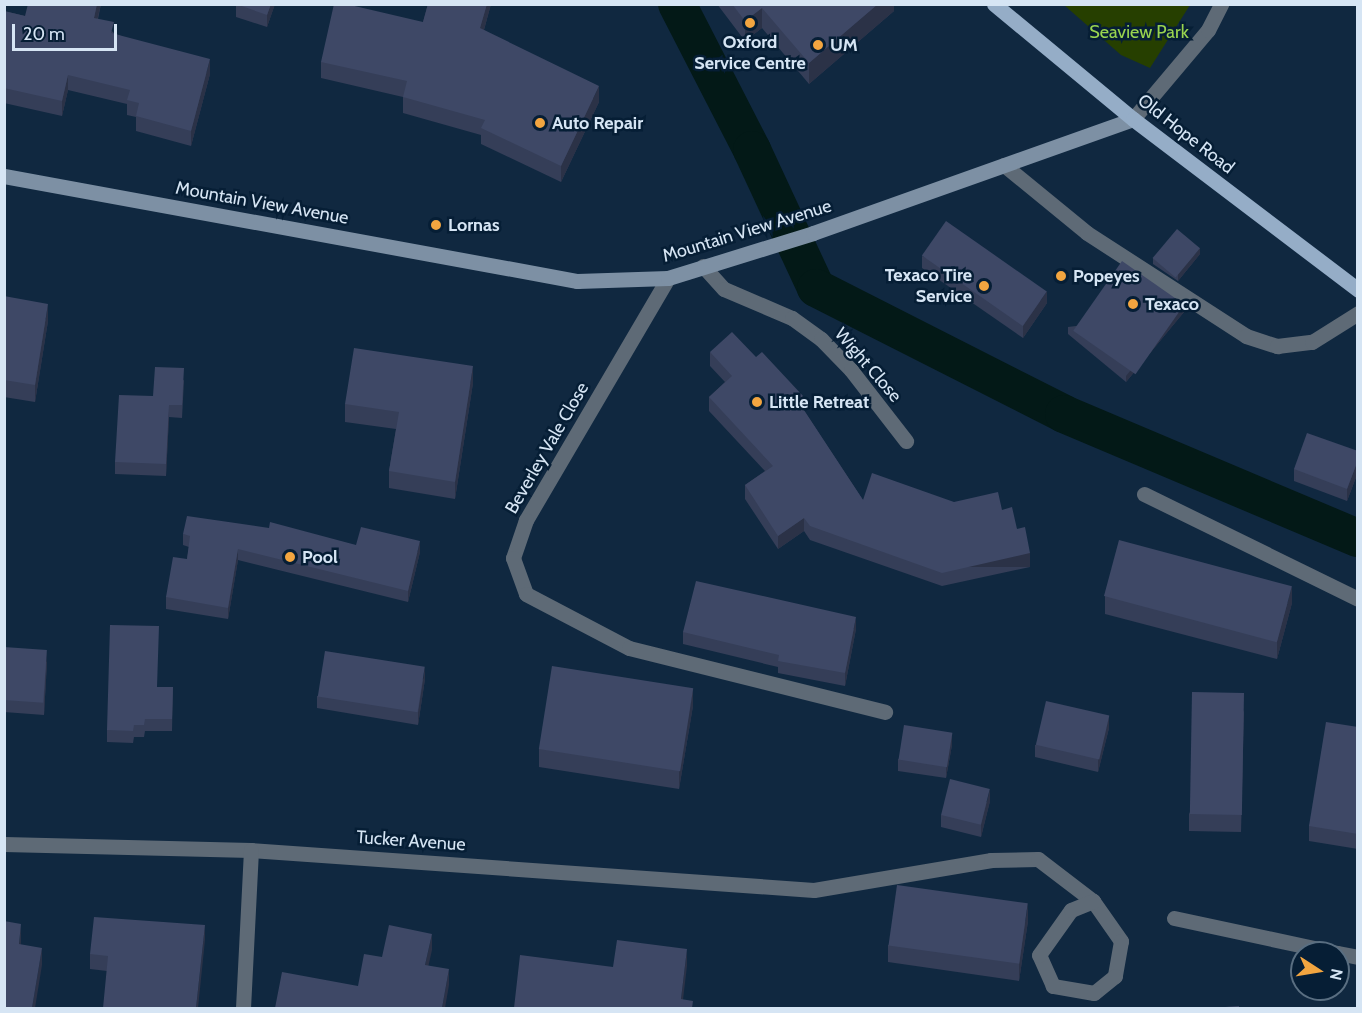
<!DOCTYPE html>
<html>
<head>
<meta charset="utf-8">
<style>
	body { margin:0 }
	#map { position:relative; width:1362px; height:1013px; overflow:hidden; background:#102840; font-family:Cabin,sans-serif }
	div>[style] { position:absolute }
	.green>* { inset:0; background:#263f00 }
	.canal>* { height:38px; margin:-19px; padding:0 19px; transform-origin:19px; border-radius:19px; background:#031917 }
	.lane>* { height:15px; margin:-7.5px; padding:0 7.5px; transform-origin:7.5px; border-radius:7.5px; background:#5e6a76 }
	.street>* { height:15px; margin:-7.5px; padding:0 7.5px; transform-origin:7.5px; border-radius:7.5px; background:#5e6a76 }
	.secondary>* { height:15px; margin:-7.5px; padding:0 7.5px; transform-origin:7.5px; border-radius:7.5px; background:#7d90a4 }
	.primary>* { height:15px; margin:-7.5px; padding:0 7.5px; transform-origin:7.5px; border-radius:7.5px; background:#95adc7 }
	.wall>* { inset:0; background:#353e58 }
	.shaded-wall>* { inset:0; background:#2b3247; transform-origin:0 0 }
	.building>* { inset:0; background:#3e4866; transform-origin:0 0 }
	.dots>* { width:16px; height:16px; translate:-50% -50%; box-sizing:border-box; border:3px solid #061e35; border-radius:50% }
	span { translate:-50% -50%; white-space:nowrap; text-align:center; line-height:1.15; -webkit-text-stroke:5px #061e35; paint-order:stroke }
	.park-label { font-size:18px; color:#99d44f }
	.poi-label { font-size:18px; color:#d6e5f4; font-weight:700 }
	.left { translate:0 -50%; text-align:left }
	.right { translate:-100% -50%; text-align:right }
	.street-label { font-size:18px; color:#d6e5f4 }
	.frame { position:absolute; inset:0; border:6px solid #d6e5f4; pointer-events:none }
	.north { position:absolute; left:1290px; top:941px; width:60px; height:60px; box-sizing:border-box; background:#061e35; border:2px solid #596e81; border-radius:50%; rotate:102deg; font-size:16px; font-weight:700; line-height:24px; text-align:center; color:#d6e5f4 }
	.north::after { content:''; display:block; margin:auto; width:21px; height:27px; background:#f2a540; clip-path:polygon(50% 0,100% 100%,50% 72%,0 100%) }
	.scale { position:absolute; left:12px; top:24px; width:105px; height:27px; box-sizing:border-box; border:3px solid #d6e5f4; border-top:0; padding-left:8px; font-size:18px; line-height:21px; white-space:nowrap; color:#d6e5f4; -webkit-text-stroke:4px #061e35; paint-order:stroke }
</style>
</head>
<body>
<div id="map">
	<div class="green">
		<div style="clip-path:polygon(1064px 5px,1190px 5px,1150px 68px,1121px 55px)"></div>
	</div>
	<div class="canal">
		<div style="left:677px;top:4px;width:164px;rotate:62.8deg"></div>
		<div style="left:752px;top:150px;width:152px;rotate:65.1deg"></div>
		<div style="left:816px;top:288px;width:278px;rotate:26.9deg"></div>
		<div style="left:1064px;top:414px;width:319px;rotate:22.9deg"></div>
	</div>
	<div class="lane">
		<div style="left:1004px;top:165px;width:107px;rotate:39.3deg"></div>
		<div style="left:1087px;top:233px;width:189px;rotate:32.9deg"></div>
		<div style="left:1246px;top:336px;width:33px;rotate:18deg"></div>
		<div style="left:1277px;top:346px;width:35px;rotate:-7deg"></div>
		<div style="left:1312px;top:342px;width:54px;rotate:-32.2deg"></div>
	</div>
	<div class="street">
		<div style="left:1133px;top:119px;width:116px;rotate:-49.9deg"></div>
		<div style="left:1208px;top:30px;width:29px;rotate:-63deg"></div>
		<div style="left:703px;top:266px;width:31px;rotate:48deg"></div>
		<div style="left:724px;top:289px;width:74px;rotate:23.1deg"></div>
		<div style="left:792px;top:318px;width:36px;rotate:36deg"></div>
		<div style="left:821px;top:339px;width:43px;rotate:45.9deg"></div>
		<div style="left:851px;top:370px;width:90px;rotate:52.2deg"></div>
		<div style="left:668px;top:278px;width:281px;rotate:120.4deg"></div>
		<div style="left:526px;top:520px;width:40px;rotate:108.9deg"></div>
		<div style="left:513px;top:558px;width:38px;rotate:70deg"></div>
		<div style="left:526px;top:594px;width:116px;rotate:27.7deg"></div>
		<div style="left:629px;top:648px;width:264px;rotate:14deg"></div>
		<div style="left:1144px;top:494px;width:238px;rotate:26.1deg"></div>
		<div style="left:4px;top:844px;width:247px;rotate:1.4deg"></div>
		<div style="left:251px;top:850px;width:564px;rotate:4.06deg"></div>
		<div style="left:814px;top:890px;width:180px;rotate:-9.6deg"></div>
		<div style="left:991px;top:860px;width:47px;rotate:-1.2deg"></div>
		<div style="left:1038px;top:859px;width:69px;rotate:37.4deg"></div>
		<div style="left:1093px;top:901px;width:49px;rotate:55deg"></div>
		<div style="left:1121px;top:941px;width:36px;rotate:100deg"></div>
		<div style="left:1115px;top:976px;width:27px;rotate:141deg"></div>
		<div style="left:1094px;top:993px;width:42px;rotate:-170.3deg"></div>
		<div style="left:1053px;top:986px;width:34px;rotate:-114deg"></div>
		<div style="left:1039px;top:955px;width:55px;rotate:-54.6deg"></div>
		<div style="left:1071px;top:910px;width:24px;rotate:-22deg"></div>
		<div style="left:1174px;top:918px;width:167px;rotate:12.1deg"></div>
		<div style="left:1338px;top:953px;width:20px;rotate:11deg"></div>
		<div style="left:243px;top:1008px;width:158px;rotate:-87.1deg"></div>
	</div>
	<div class="secondary">
		<div style="left:4px;top:176px;width:583px;rotate:10.38deg"></div>
		<div style="left:577px;top:281px;width:91px;rotate:-1.9deg"></div>
		<div style="left:668px;top:278px;width:152px;rotate:-17.2deg"></div>
		<div style="left:813px;top:233px;width:340px;rotate:-19.6deg"></div>
	</div>
	<div class="primary">
		<div style="left:994px;top:4px;width:180px;rotate:39.6deg"></div>
		<div style="left:1133px;top:119px;width:283px;rotate:37.2deg"></div>
	</div>
	<div class="wall">
		<div style="clip-path:polygon(101px 4px,98px 19px,114px 33px,210px 74px,191px 146px,136px 131px,136px 117px,127px 115px,127px 104px,68px 90px,62px 116px,4px 103px,4px 11px,25px 16px)"></div>
		<div style="clip-path:polygon(236px 4px,275px 4px,267px 27px,236px 17px)"></div>
		<div style="clip-path:polygon(428px 4px,491px 4px,484px 30px,599px 102px,561px 182px,481px 144px,481px 135px,403px 113px,403px 97px,321px 78px,321px 62px,423px 22px)"></div>
		<div style="clip-path:polygon(717px 4px,894px 4px,894px 11px,809px 84px,762px 28px,745px 41px)"></div>
		<div style="clip-path:polygon(1200px 254px,1178px 281px,1153px 264px,1153px 258px)"></div>
		<div style="clip-path:polygon(922px 256px,1047px 303px,1023px 338px,922px 268px)"></div>
		<div style="clip-path:polygon(4px 296px,48px 321px,35px 402px,4px 397px)"></div>
		<div style="clip-path:polygon(1184px 312px,1126px 382px,1068px 334px,1068px 327px)"></div>
		<div style="clip-path:polygon(710px 352px,803px 409px,863px 500px,954px 502px,1002px 510px,1017px 529px,1030px 567px,942px 586px,810px 540px,804px 531px,778px 549px,745px 499px,745px 485px,765px 471px,709px 411px,709px 397px,725px 382px,710px 366px)"></div>
		<div style="clip-path:polygon(184px 380px,182px 418px,169px 417px,166px 476px,115px 474px,115px 462px,153px 396px)"></div>
		<div style="clip-path:polygon(473px 383px,455px 499px,389px 488px,389px 471px,396px 429px,345px 422px,345px 404px)"></div>
		<div style="clip-path:polygon(1358px 451px,1358px 472px,1347px 501px,1294px 481px,1294px 469px)"></div>
		<div style="clip-path:polygon(183px 534px,356px 545px,420px 552px,408px 602px,238px 560px,228px 619px,166px 609px,166px 597px,187px 559px,189px 547px,183px 545px)"></div>
		<div style="clip-path:polygon(1105px 596px,1292px 603px,1277px 659px,1105px 614px)"></div>
		<div style="clip-path:polygon(856px 629px,845px 686px,778px 673px,778px 667px,683px 644px,683px 632px)"></div>
		<div style="clip-path:polygon(4px 647px,47px 662px,44px 715px,4px 712px)"></div>
		<div style="clip-path:polygon(425px 679px,418px 725px,317px 708px,317px 696px)"></div>
		<div style="clip-path:polygon(157px 687px,173px 687px,172px 731px,145px 731px,144px 737px,134px 737px,133px 743px,107px 742px,107px 730px)"></div>
		<div style="clip-path:polygon(693px 706px,679px 789px,539px 767px,539px 749px)"></div>
		<div style="clip-path:polygon(1244px 710px,1241px 832px,1189px 831px,1189px 814px)"></div>
		<div style="clip-path:polygon(1358px 727px,1358px 849px,1309px 841px,1309px 826px)"></div>
		<div style="clip-path:polygon(1109px 728px,1098px 772px,1035px 757px,1035px 745px)"></div>
		<div style="clip-path:polygon(952px 745px,946px 778px,898px 771px,898px 759px)"></div>
		<div style="clip-path:polygon(990px 801px,981px 837px,941px 827px,941px 815px)"></div>
		<div style="clip-path:polygon(1028px 921px,1019px 981px,888px 962px,888px 945px)"></div>
		<div style="clip-path:polygon(205px 940px,107px 971px,90px 969px,90px 954px)"></div>
	</div>
	<div class="shaded-wall">
		<div style="clip-path:polygon(97px 4px,101px 4px,94px 33px,94px 18px)"></div>
		<div style="clip-path:polygon(271px 4px,275px 4px,267px 27px,267px 15px)"></div>
		<div style="clip-path:polygon(487px 4px,491px 4px,480px 44px,480px 28px)"></div>
		<div style="clip-path:polygon(878px 4px,894px 4px,894px 11px,809px 84px,809px 63px)"></div>
		<div style="clip-path:polygon(762px 8px,762px 28px,745px 41px,745px 21px)"></div>
		<div style="clip-path:polygon(210px 59px,210px 74px,191px 146px,191px 131px)"></div>
		<div style="clip-path:polygon(68px 75px,68px 90px,62px 116px,62px 101px)"></div>
		<div style="clip-path:polygon(599px 86px,599px 102px,561px 182px,561px 166px)"></div>
		<div style="clip-path:polygon(1200px 248px,1200px 254px,1178px 281px,1178px 274px)"></div>
		<div style="clip-path:polygon(1047px 291px,1047px 303px,1023px 338px,1023px 326px)"></div>
		<div style="clip-path:polygon(48px 304px,48px 321px,35px 402px,35px 385px)"></div>
		<div style="clip-path:polygon(1184px 305px,1184px 312px,1126px 382px,1126px 376px)"></div>
		<div style="clip-path:polygon(473px 366px,473px 383px,455px 499px,455px 482px)"></div>
		<div style="clip-path:polygon(803px 396px,803px 410px,798px 401px)"></div>
		<div style="clip-path:polygon(169px 405px,169px 417px,166px 476px,166px 464px)"></div>
		<div style="clip-path:polygon(1358px 460px,1358px 472px,1347px 501px,1347px 489px)"></div>
		<div style="clip-path:polygon(804px 518px,804px 531px,778px 549px,778px 536px)"></div>
		<div style="clip-path:polygon(420px 541px,420px 552px,408px 602px,408px 591px)"></div>
		<div style="clip-path:polygon(238px 549px,238px 560px,228px 619px,228px 608px)"></div>
		<div style="left:1030px;top:553px;width:14px;height:90px;rotate:90deg"></div>
		<div style="clip-path:polygon(1292px 586px,1292px 603px,1277px 659px,1277px 641px)"></div>
		<div style="clip-path:polygon(856px 617px,856px 629px,845px 686px,845px 673px)"></div>
		<div style="clip-path:polygon(47px 650px,47px 662px,44px 715px,44px 703px)"></div>
		<div style="clip-path:polygon(425px 667px,425px 679px,418px 725px,418px 713px)"></div>
		<div style="clip-path:polygon(693px 688px,693px 706px,679px 789px,679px 772px)"></div>
		<div style="clip-path:polygon(1109px 716px,1109px 728px,1098px 772px,1098px 760px)"></div>
		<div style="clip-path:polygon(952px 733px,952px 745px,946px 778px,946px 766px)"></div>
		<div style="clip-path:polygon(990px 789px,990px 801px,981px 837px,981px 825px)"></div>
		<div style="clip-path:polygon(1028px 903px,1028px 921px,1019px 981px,1019px 964px)"></div>
		<div style="clip-path:polygon(21px 924px,21px 942px,19px 961px,19px 944px)"></div>
		<div style="clip-path:polygon(205px 925px,205px 940px,198px 1008px,196px 1008px)"></div>
		<div style="clip-path:polygon(432px 934px,432px 950px,425px 981px,425px 965px)"></div>
		<div style="clip-path:polygon(42px 948px,42px 965px,35px 1008px,32px 1008px)"></div>
		<div style="clip-path:polygon(687px 949px,687px 966px,682px 1008px,681px 999px)"></div>
		<div style="clip-path:polygon(449px 969px,449px 985px,445px 1008px,442px 1008px)"></div>
	</div>
	<div class="building">
		<div style="clip-path:polygon(28px 4px,97px 4px,94px 18px,114px 22px,111px 33px,210px 59px,191px 131px,136px 116px,139px 103px,127px 100px,130px 90px,68px 75px,62px 101px,4px 88px,4px 11px,25px 16px)"></div>
		<div style="clip-path:polygon(236px 4px,271px 4px,267px 15px)"></div>
		<div style="clip-path:polygon(334px 4px,346px 4px,423px 22px,428px 4px,487px 4px,480px 28px,599px 86px,561px 166px,481px 128px,485px 120px,403px 97px,407px 81px,321px 62px)"></div>
		<div style="clip-path:polygon(732px 4px,878px 4px,809px 63px,762px 8px,745px 21px)"></div>
		<div style="left:946px;top:221px;width:123px;height:42px;rotate:35deg"></div>
		<div style="left:1177px;top:229px;width:30px;height:38px;rotate:40deg"></div>
		<div style="left:1122px;top:261px;width:76px;height:85px;rotate:35deg"></div>
		<div style="clip-path:polygon(4px 296px,48px 304px,35px 385px,4px 380px)"></div>
		<div style="clip-path:polygon(732px 332px,756px 357px,762px 352px,803px 396px,798px 401px,863px 500px,872px 473px,954px 502px,998px 492px,1002px 510px,1012px 507px,1017px 529px,1025px 527px,1030px 553px,942px 573px,810px 526px,804px 518px,778px 536px,745px 485px,773px 466px,709px 397px,732px 376px,710px 352px)"></div>
		<div style="clip-path:polygon(354px 348px,473px 366px,455px 482px,389px 471px,399px 412px,345px 404px)"></div>
		<div style="clip-path:polygon(155px 367px,184px 368px,182px 405px,169px 405px,166px 464px,115px 462px,119px 395px,153px 396px)"></div>
		<div style="clip-path:polygon(1307px 433px,1358px 451px,1358px 460px,1347px 489px,1294px 469px)"></div>
		<div style="clip-path:polygon(187px 516px,269px 528px,270px 522px,356px 545px,361px 527px,420px 541px,408px 591px,238px 549px,228px 608px,166px 597px,173px 557px,187px 559px,190px 536px,183px 534px)"></div>
		<div style="left:1119px;top:540px;width:179px;height:58px;rotate:15deg"></div>
		<div style="clip-path:polygon(696px 581px,856px 617px,845px 673px,778px 661px,779px 655px,683px 632px)"></div>
		<div style="clip-path:polygon(110px 625px,159px 626px,157px 687px,173px 687px,172px 719px,145px 719px,144px 725px,134px 725px,133px 731px,107px 730px)"></div>
		<div style="left:4px;top:647px;width:43px;height:53px;rotate:4deg"></div>
		<div style="left:325px;top:651px;width:101px;height:46px;rotate:9deg"></div>
		<div style="left:552px;top:666px;width:143px;height:84px;rotate:9deg"></div>
		<div style="left:1192px;top:692px;width:52px;height:122px;rotate:1deg"></div>
		<div style="left:1046px;top:701px;width:65px;height:45px;rotate:13deg"></div>
		<div style="clip-path:polygon(1326px 722px,1358px 727px,1358px 834px,1309px 826px)"></div>
		<div style="left:904px;top:725px;width:49px;height:35px;rotate:9deg"></div>
		<div style="left:950px;top:779px;width:41px;height:37px;rotate:14deg"></div>
		<div style="left:897px;top:885px;width:132px;height:61px;rotate:8deg"></div>
		<div style="clip-path:polygon(94px 917px,205px 925px,196px 1008px,103px 1008px,108px 956px,90px 954px)"></div>
		<div style="clip-path:polygon(4px 921px,21px 924px,19px 944px,42px 948px,32px 1008px,4px 1008px)"></div>
		<div style="clip-path:polygon(389px 925px,432px 934px,425px 965px,449px 969px,442px 1008px,275px 1008px,282px 972px,358px 986px,364px 954px,382px 957px)"></div>
		<div style="clip-path:polygon(617px 940px,687px 949px,681px 999px,693px 1001px,692px 1008px,514px 1008px,520px 955px,613px 967px)"></div>
		<div style="clip-path:polygon(1239px 1006px,1239px 1008px,1211px 1008px)"></div>
	</div>
	<div class="dots">
		<div style="left:750px;top:23px;background:#f2a540"></div>
		<div style="left:818px;top:45px;background:#f2a540"></div>
		<div style="left:540px;top:123px;background:#f2a540"></div>
		<div style="left:436px;top:225px;background:#f2a540"></div>
		<div style="left:1061px;top:276px;background:#f2a540"></div>
		<div style="left:984px;top:286px;background:#f2a540"></div>
		<div style="left:1133px;top:304px;background:#f2a540"></div>
		<div style="left:757px;top:402px;background:#f2a540"></div>
		<div style="left:290px;top:557px;background:#f2a540"></div>
	</div>
	<div class="park-label">
		<span style="left:1139px;top:32px">Seaview Park</span>
	</div>
	<div class="poi-label">
		<span style="left:750px;top:53px">Oxford<br>Service Centre</span>
		<span class="left" style="left:830px;top:45px">UM</span>
		<span class="left" style="left:552px;top:123px">Auto Repair</span>
		<span class="left" style="left:448px;top:225px">Lornas</span>
		<span class="right" style="left:972px;top:286px">Texaco Tire<br>Service</span>
		<span class="left" style="left:1073px;top:276px">Popeyes</span>
		<span class="left" style="left:1145px;top:304px">Texaco</span>
		<span class="left" style="left:769px;top:402px">Little Retreat</span>
		<span class="left" style="left:302px;top:557px">Pool</span>
	</div>
	<div class="street-label">
		<span style="left:1186px;top:134px;rotate:38deg">Old Hope Road</span>
		<span style="left:262px;top:203px;rotate:10deg">Mountain View Avenue</span>
		<span style="left:747px;top:231px;rotate:-17deg">Mountain View Avenue</span>
		<span style="left:868px;top:365px;rotate:49deg">Wight Close</span>
		<span style="left:547px;top:448px;rotate:-60deg">Beverley Vale Close</span>
		<span style="left:411px;top:841px;rotate:4deg">Tucker Avenue</span>
	</div>
	<div class="frame"></div>
	<div class="north">N</div>
	<div class="scale">20 m</div>
</div>
</body>
</html>
